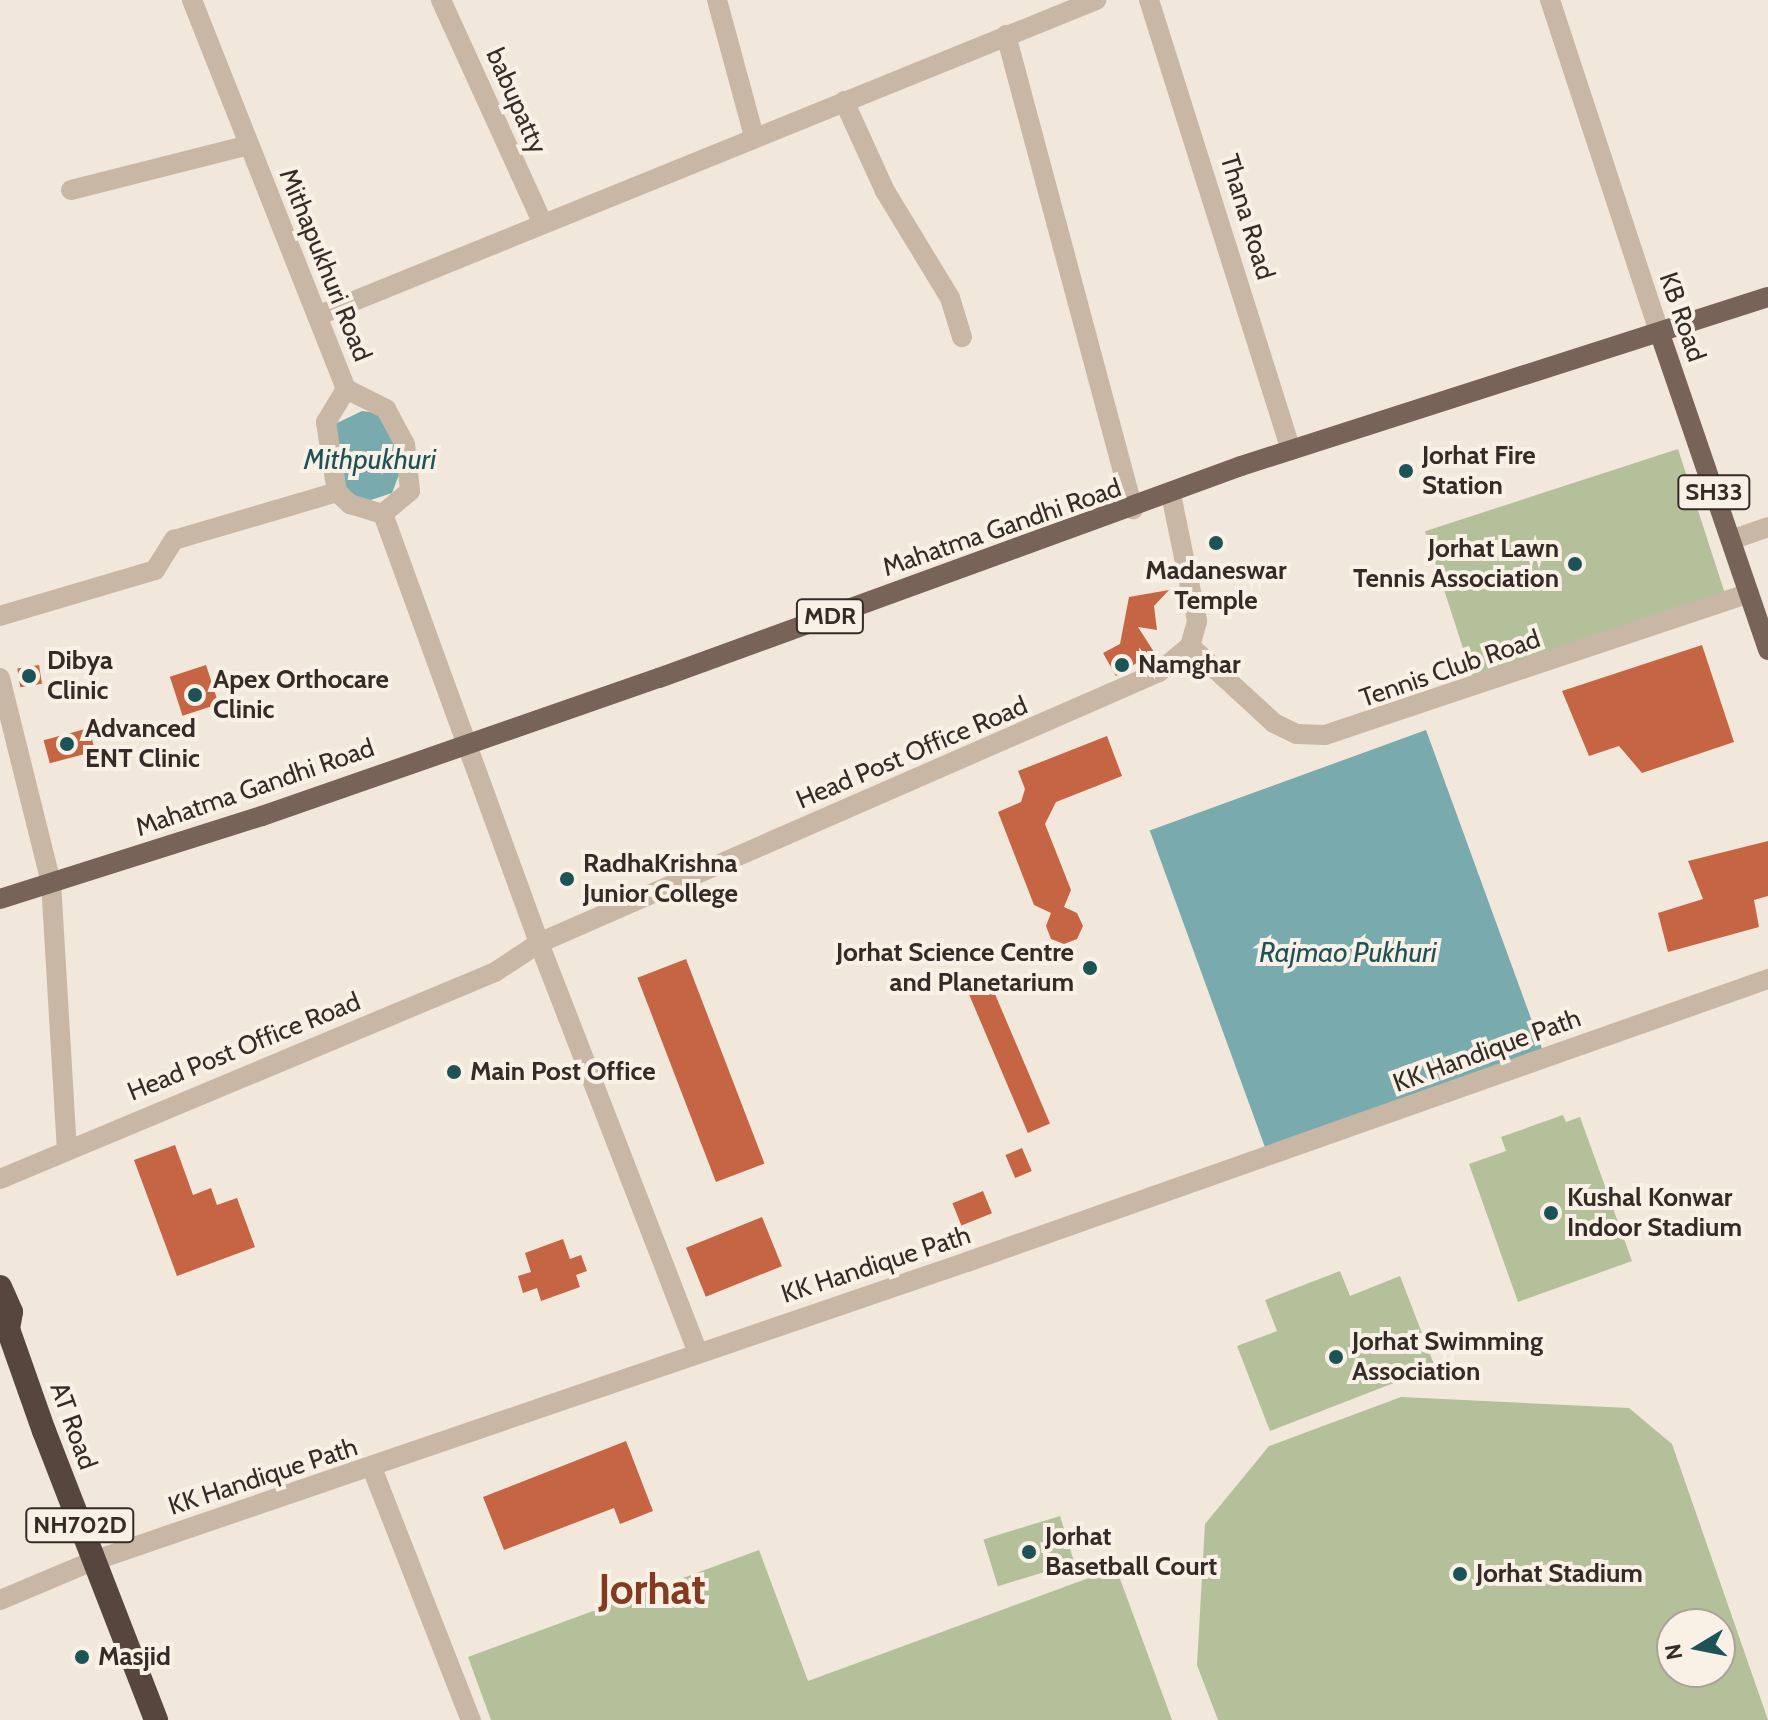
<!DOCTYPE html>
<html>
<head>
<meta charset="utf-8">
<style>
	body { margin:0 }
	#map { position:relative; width:1768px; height:1720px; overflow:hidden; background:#f1e7da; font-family:Cabin,sans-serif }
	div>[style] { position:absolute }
	.green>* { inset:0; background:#b3c09a; transform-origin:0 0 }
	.water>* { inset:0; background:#79abae; transform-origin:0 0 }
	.building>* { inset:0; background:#c66544; transform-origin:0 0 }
	.minor>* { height:20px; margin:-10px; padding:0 10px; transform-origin:10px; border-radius:10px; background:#c9b7a6 }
	.major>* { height:20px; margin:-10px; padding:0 10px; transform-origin:10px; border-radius:10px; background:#776358 }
	.highway>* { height:24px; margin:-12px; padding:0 12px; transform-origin:12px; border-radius:12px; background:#56463e }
	.dots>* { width:22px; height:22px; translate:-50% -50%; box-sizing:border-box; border:4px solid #f9f1e6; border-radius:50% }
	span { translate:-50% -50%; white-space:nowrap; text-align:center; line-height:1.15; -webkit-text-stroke:8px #f9f1e6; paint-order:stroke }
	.shield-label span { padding:2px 6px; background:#f9f1e6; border:2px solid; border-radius:6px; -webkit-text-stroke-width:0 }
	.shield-label { font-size:24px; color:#352c27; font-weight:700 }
	.street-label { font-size:26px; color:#352c27 }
	.poi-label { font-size:26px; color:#352c27; font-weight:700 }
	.left { translate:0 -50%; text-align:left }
	.right { translate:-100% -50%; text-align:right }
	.water-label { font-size:28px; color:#1d5257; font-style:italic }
	.town-label { font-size:42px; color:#843a20; font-weight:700 }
	.north { position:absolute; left:1656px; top:1608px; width:80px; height:80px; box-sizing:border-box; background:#f9f1e6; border:2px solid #aba29a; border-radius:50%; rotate:260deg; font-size:22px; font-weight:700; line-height:32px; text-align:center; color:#352c27 }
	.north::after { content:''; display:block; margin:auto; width:28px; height:36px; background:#1d5257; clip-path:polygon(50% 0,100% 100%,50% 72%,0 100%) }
</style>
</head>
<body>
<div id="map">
	<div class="green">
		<div style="left:1678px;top:449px;width:154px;height:266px;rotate:72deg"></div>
		<div style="clip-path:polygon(1563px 1115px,1566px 1122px,1580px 1117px,1632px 1261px,1518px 1302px,1469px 1164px,1506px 1151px,1501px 1137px)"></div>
		<div style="clip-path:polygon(1340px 1271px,1350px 1296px,1400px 1276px,1435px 1367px,1270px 1431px,1237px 1346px,1277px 1331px,1265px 1300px)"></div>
		<div style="clip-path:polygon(evenodd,1401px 1397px,1629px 1408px,1672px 1444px,1768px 1720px,1218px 1720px,1197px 1665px,1205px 1524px,1269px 1446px,1401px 1397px,1672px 1624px,1720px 1624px,1720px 1672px,1672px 1672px,1672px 1624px)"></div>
		<div style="left:1060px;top:1516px;width:49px;height:80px;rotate:73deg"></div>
		<div style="clip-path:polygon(759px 1550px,808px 1681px,1116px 1568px,1172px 1720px,491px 1720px,468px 1657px)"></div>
	</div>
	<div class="water">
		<div style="clip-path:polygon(362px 411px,377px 413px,397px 442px,400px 472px,392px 493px,365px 502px,351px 499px,346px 488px,335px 424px)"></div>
		<div style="left:1426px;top:730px;width:346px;height:294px;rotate:70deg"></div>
	</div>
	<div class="building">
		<div style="clip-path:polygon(1169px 590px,1154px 606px,1157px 630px,1138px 627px,1154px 652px,1116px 676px,1103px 653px,1120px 644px,1129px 597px)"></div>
		<div style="clip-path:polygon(1702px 645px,1734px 742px,1642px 773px,1619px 746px,1589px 756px,1562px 691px)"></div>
		<div style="left:39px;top:665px;width:19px;height:22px;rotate:81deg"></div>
		<div style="left:206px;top:665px;width:41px;height:38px;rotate:72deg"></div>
		<div style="left:89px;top:728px;width:24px;height:47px;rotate:75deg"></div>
		<div style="clip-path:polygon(1107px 736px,1122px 776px,1056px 802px,1045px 824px,1071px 890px,1064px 907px,1077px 913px,1083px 926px,1077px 939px,1064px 944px,1051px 939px,1046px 926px,1051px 913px,1034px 905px,998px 812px,1021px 802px,1025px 789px,1018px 771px)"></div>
		<div style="clip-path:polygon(1768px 841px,1768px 896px,1754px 900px,1759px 927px,1668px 952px,1658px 913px,1703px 899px,1688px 861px)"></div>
		<div style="left:686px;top:959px;width:219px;height:52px;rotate:69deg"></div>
		<div style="left:989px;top:980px;width:156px;height:24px;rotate:67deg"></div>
		<div style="clip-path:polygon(175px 1145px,193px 1195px,211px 1188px,217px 1205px,237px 1198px,255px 1247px,177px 1276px,134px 1160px)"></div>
		<div style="left:1022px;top:1148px;width:25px;height:18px;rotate:67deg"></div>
		<div style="left:983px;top:1191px;width:24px;height:33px;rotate:68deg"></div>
		<div style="left:762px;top:1217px;width:53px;height:82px;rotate:68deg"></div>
		<div style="clip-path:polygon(563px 1239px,570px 1259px,581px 1255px,587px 1271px,576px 1275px,580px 1287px,541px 1301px,537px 1288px,523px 1293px,518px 1276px,531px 1272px,525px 1253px)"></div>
		<div style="clip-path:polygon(626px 1441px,653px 1511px,620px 1524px,614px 1508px,504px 1550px,483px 1497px)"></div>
	</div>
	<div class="minor">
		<div style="left:192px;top:0;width:418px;rotate:68.4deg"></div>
		<div style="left:346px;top:389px;width:45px;rotate:26.6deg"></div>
		<div style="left:386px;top:409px;width:40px;rotate:62deg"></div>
		<div style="left:405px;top:444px;width:47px;rotate:83.9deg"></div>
		<div style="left:410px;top:491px;width:35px;rotate:140deg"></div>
		<div style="left:383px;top:514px;width:456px;rotate:70deg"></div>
		<div style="left:539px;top:943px;width:439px;rotate:68.8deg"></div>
		<div style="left:441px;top:0;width:246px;rotate:65.5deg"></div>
		<div style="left:717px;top:0;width:141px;rotate:74.8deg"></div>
		<div style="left:1149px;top:0;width:472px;rotate:72.5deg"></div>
		<div style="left:1550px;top:0;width:352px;rotate:71.8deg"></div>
		<div style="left:1006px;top:35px;width:491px;rotate:75deg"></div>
		<div style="left:844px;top:101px;width:99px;rotate:65.5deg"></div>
		<div style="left:885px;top:191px;width:125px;rotate:58.7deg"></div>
		<div style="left:950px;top:298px;width:41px;rotate:72.9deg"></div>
		<div style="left:71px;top:190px;width:184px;rotate:-14.2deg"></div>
		<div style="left:317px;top:316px;width:841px;rotate:-22.08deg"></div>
		<div style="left:346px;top:389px;width:39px;rotate:121deg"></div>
		<div style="left:326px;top:422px;width:71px;rotate:81.1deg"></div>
		<div style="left:337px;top:492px;width:18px;rotate:43deg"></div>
		<div style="left:350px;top:504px;width:34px;rotate:17deg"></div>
		<div style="left:1731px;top:540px;width:39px;rotate:-19deg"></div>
		<div style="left:0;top:616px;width:162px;rotate:-16.5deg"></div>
		<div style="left:155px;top:570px;width:36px;rotate:-58deg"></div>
		<div style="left:174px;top:540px;width:170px;rotate:-16.4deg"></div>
		<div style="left:1190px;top:646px;width:114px;rotate:42.5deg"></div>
		<div style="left:1274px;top:723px;width:25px;rotate:26deg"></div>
		<div style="left:1297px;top:734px;width:28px;rotate:2deg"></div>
		<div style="left:1325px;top:735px;width:447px;rotate:-18.5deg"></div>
		<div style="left:0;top:678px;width:210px;rotate:76deg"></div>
		<div style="left:51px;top:882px;width:269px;rotate:86.6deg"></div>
		<div style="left:0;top:1179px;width:537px;rotate:-22.69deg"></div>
		<div style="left:495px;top:972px;width:53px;rotate:-33.4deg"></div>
		<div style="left:539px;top:943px;width:677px;rotate:-23.61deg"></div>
		<div style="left:1159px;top:672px;width:40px;rotate:-40deg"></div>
		<div style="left:1190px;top:646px;width:26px;rotate:-74deg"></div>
		<div style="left:1197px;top:621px;width:130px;rotate:-101.6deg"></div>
		<div style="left:372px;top:1468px;width:271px;rotate:68.6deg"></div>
		<div style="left:0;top:1600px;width:101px;rotate:-22.8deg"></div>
		<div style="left:93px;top:1561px;width:924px;rotate:-18.89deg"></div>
		<div style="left:967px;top:1262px;width:850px;rotate:-19.46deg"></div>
	</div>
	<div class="major">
		<div style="left:1660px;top:334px;width:334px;rotate:71.1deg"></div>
		<div style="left:0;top:899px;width:275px;rotate:-17.6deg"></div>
		<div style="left:262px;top:816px;width:420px;rotate:-19.2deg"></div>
		<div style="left:659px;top:678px;width:619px;rotate:-20.01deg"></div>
		<div style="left:1241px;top:466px;width:553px;rotate:-17.78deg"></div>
	</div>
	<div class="highway">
		<div style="left:0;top:1287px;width:27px;rotate:66deg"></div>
		<div style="left:11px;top:1312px;width:17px;rotate:100deg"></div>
		<div style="left:8px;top:1329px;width:108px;rotate:70.6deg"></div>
		<div style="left:44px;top:1431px;width:310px;rotate:68.8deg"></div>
	</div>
	<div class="dots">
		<div style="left:1406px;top:471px;background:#1d5257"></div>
		<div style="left:1216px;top:543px;background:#1d5257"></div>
		<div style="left:1575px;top:564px;background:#1d5257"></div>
		<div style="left:1122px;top:665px;background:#1d5257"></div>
		<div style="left:29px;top:676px;background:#1d5257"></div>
		<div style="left:195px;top:695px;background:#1d5257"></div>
		<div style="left:67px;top:744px;background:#1d5257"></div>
		<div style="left:567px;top:879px;background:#1d5257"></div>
		<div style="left:1090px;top:968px;background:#1d5257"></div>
		<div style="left:454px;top:1072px;background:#1d5257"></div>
		<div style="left:1551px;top:1213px;background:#1d5257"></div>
		<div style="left:1336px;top:1357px;background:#1d5257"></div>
		<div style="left:1029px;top:1552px;background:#1d5257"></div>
		<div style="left:1460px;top:1574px;background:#1d5257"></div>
		<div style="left:82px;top:1657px;background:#1d5257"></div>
	</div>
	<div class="shield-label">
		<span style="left:1714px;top:492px">SH33</span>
		<span style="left:830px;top:616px">MDR</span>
		<span style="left:80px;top:1525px">NH702D</span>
	</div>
	<div class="street-label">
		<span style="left:516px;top:101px;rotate:66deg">babupatty</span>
		<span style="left:1247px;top:217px;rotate:73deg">Thana Road</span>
		<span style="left:325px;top:265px;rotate:68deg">Mithapukhuri Road</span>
		<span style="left:1682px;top:317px;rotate:71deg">KB Road</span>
		<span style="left:1002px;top:528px;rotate:-19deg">Mahatma Gandhi Road</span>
		<span style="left:1450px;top:669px;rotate:-19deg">Tennis Club Road</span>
		<span style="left:912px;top:753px;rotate:-23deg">Head Post Office Road</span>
		<span style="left:255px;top:788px;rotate:-19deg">Mahatma Gandhi Road</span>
		<span style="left:244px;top:1047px;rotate:-22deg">Head Post Office Road</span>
		<span style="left:1487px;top:1051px;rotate:-20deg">KK Handique Path</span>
		<span style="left:876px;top:1265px;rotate:-18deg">KK Handique Path</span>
		<span style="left:73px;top:1426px;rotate:70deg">AT Road</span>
		<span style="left:263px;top:1477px;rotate:-18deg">KK Handique Path</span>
	</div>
	<div class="poi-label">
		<span class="left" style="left:1422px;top:471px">Jorhat Fire<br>Station</span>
		<span class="right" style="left:1559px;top:564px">Jorhat Lawn<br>Tennis Association</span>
		<span style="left:1216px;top:586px">Madaneswar<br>Temple</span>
		<span class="left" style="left:47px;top:676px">Dibya<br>Clinic</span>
		<span class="left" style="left:1138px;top:665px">Namghar</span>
		<span class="left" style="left:213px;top:695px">Apex Orthocare<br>Clinic</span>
		<span class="left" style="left:85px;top:744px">Advanced<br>ENT Clinic</span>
		<span class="left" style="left:583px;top:879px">RadhaKrishna<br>Junior College</span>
		<span class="right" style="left:1074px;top:968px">Jorhat Science Centre<br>and Planetarium</span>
		<span class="left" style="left:470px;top:1072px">Main Post Office</span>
		<span class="left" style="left:1567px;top:1213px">Kushal Konwar<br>Indoor Stadium</span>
		<span class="left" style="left:1352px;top:1357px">Jorhat Swimming<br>Association</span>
		<span class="left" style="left:1045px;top:1552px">Jorhat<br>Basetball Court</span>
		<span class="left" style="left:1476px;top:1574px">Jorhat Stadium</span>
		<span class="left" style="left:98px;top:1657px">Masjid</span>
	</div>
	<div class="water-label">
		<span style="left:370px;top:459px">Mithpukhuri</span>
		<span style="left:1348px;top:952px">Rajmao Pukhuri</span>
	</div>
	<div class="town-label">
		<span style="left:652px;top:1589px">Jorhat</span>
	</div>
	<div class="north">N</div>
</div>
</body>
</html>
